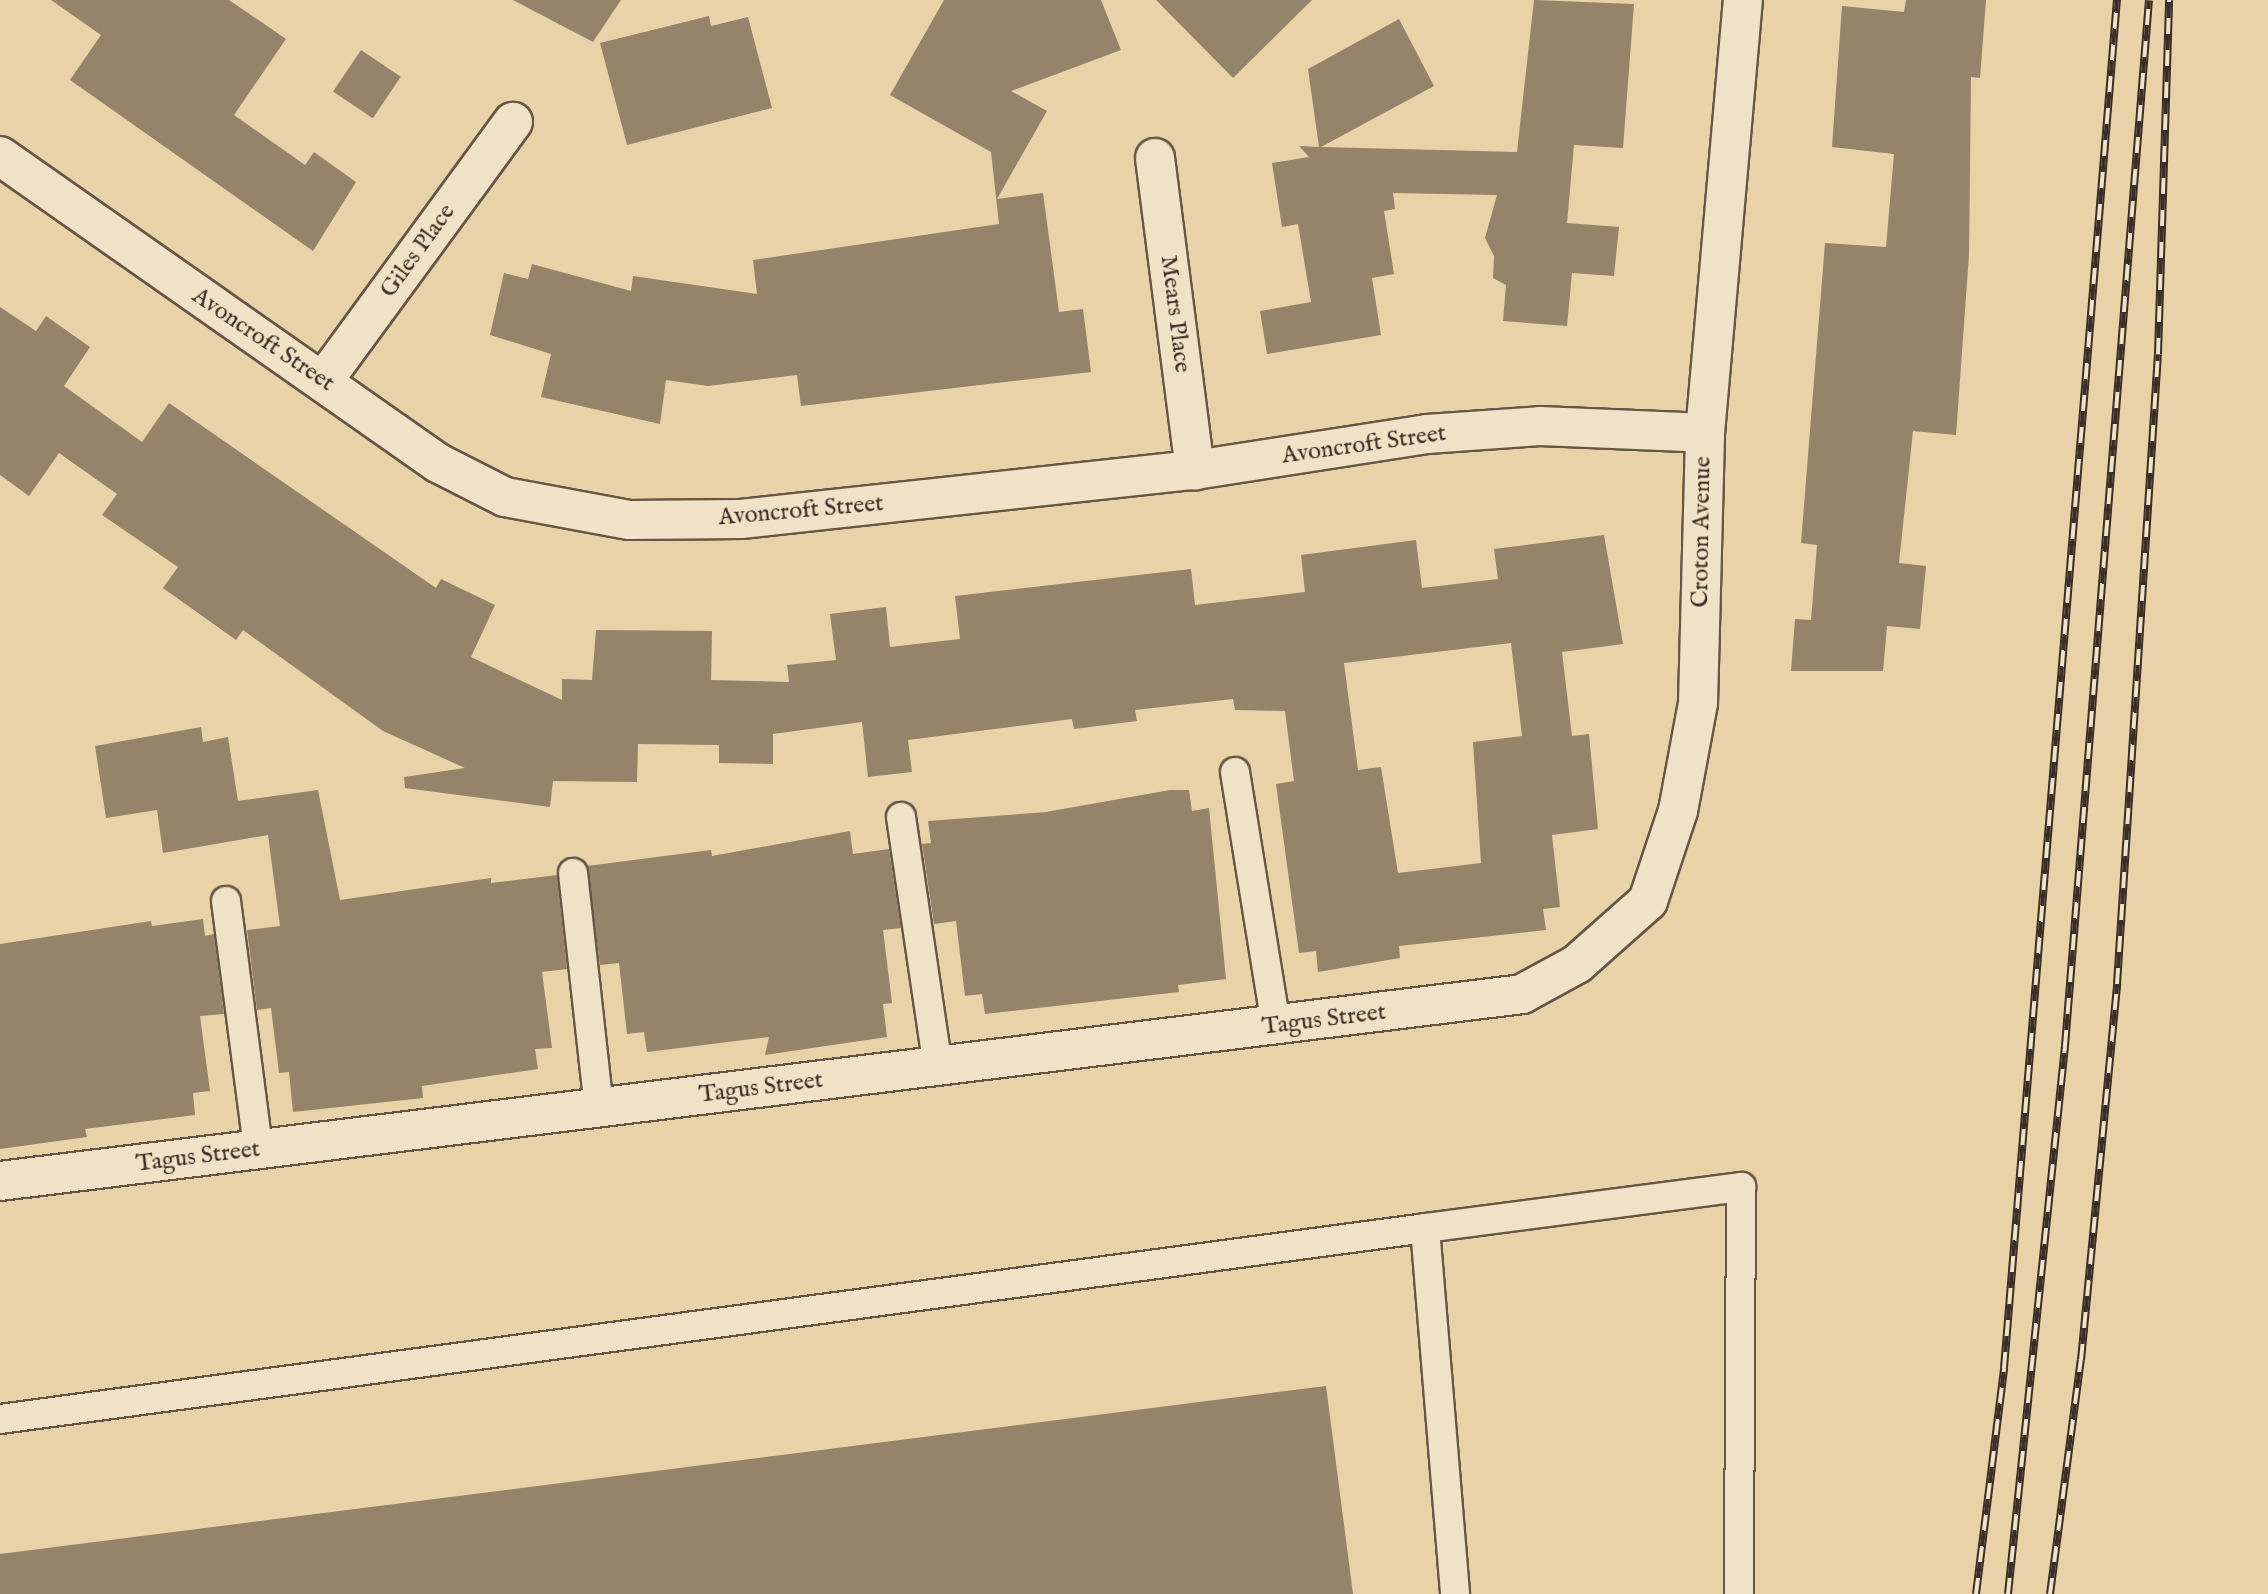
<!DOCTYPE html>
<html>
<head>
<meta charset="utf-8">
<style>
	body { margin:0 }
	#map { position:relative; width:2268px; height:1594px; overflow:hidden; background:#e8d2a8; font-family:"IM FELL English",serif }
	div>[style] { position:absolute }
	.building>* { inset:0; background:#95836a; transform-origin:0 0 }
	.roads { filter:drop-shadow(2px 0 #675647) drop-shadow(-2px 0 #675647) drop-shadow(0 2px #675647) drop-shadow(0 -2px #675647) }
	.service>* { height:28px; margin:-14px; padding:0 14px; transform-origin:14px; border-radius:14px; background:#f0e2c6 }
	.minor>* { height:38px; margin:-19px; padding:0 19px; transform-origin:19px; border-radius:19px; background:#f0e2c6 }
	.rail>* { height:8px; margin-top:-4px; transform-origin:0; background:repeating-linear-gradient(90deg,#f0e2c6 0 16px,#3c2d27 0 32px); box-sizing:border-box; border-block:2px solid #3c2d27 }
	span { translate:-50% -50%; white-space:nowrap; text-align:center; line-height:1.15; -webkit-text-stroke:5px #f0e2c6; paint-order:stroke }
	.street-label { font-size:24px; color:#3c2d27 }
</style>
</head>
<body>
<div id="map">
	<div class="building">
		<div style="clip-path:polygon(51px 0,229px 0,286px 39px,234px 115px,305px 165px,314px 152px,356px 182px,313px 251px,70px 80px,101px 35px)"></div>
		<div style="clip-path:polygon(513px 0,621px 0,593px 42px)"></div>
		<div style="clip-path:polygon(944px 0,1101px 0,1121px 50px,1011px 91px,1047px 111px,997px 199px,1043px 193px,1059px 312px,1083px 309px,1091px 372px,801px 406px,797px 375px,708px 386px,666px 380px,660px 424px,541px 397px,551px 354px,490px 335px,504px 273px,528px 279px,532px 264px,631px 291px,633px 276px,757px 294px,753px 260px,999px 224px,991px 152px,890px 95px)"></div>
		<div style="clip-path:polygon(1156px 0,1312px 0,1233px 78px)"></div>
		<div style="clip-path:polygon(1534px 0,1634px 4px,1623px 148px,1574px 145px,1567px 223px,1619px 227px,1614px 276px,1572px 273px,1567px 326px,1503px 321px,1506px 285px,1493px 278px,1494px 256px,1485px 238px,1497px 195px,1393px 193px,1395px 209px,1384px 211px,1394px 274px,1372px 278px,1381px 335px,1267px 354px,1260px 311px,1311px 302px,1298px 224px,1282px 227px,1272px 163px,1309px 157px,1299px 146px,1319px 147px,1308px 69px,1399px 19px,1434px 86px,1321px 147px,1517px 152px)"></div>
		<div style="clip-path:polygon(1906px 0,1986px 0,1980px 78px,1971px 77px,1969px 255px,1956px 435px,1913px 431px,1899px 563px,1926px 566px,1920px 629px,1887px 626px,1883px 671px,1791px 671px,1795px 619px,1811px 620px,1817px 545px,1801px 543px,1825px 243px,1886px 247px,1894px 154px,1832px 147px,1842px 6px,1904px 12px)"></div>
		<div style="clip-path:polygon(709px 16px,711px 26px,748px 17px,772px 108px,627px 145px,600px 43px)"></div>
		<div style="left:361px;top:50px;width:48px;height:50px;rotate:34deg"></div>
		<div style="clip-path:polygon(evenodd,0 307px,36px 331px,46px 316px,90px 347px,64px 386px,142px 442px,169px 403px,436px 588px,441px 579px,495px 605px,471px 657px,562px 700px,562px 679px,592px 680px,596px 630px,712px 631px,711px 680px,789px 682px,787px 665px,836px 660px,830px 614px,886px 607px,890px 647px,960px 639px,955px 596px,1191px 569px,1195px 605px,1305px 592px,1301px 555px,1416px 540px,1422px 588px,1498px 579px,1494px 549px,1604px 535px,1623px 644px,1562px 652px,1572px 736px,1589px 734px,1598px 829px,1552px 835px,1560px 907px,1543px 909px,1546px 930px,1399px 946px,1400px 958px,1318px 972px,1316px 951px,1299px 953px,1276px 784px,1294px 781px,1285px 711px,1235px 710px,1233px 699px,1135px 710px,1137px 721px,1074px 729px,1072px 719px,908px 740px,912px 772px,868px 777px,862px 722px,773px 734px,773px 764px,719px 763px,719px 745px,638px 744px,637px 782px,553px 781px,550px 807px,405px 788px,404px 777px,465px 768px,383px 731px,243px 630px,236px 640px,163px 588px,178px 567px,102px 515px,117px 494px,59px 453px,29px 496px,0 475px,0 307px,1511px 643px,1522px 736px,1473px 742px,1481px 863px,1398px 873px,1381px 767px,1358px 770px,1344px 663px,1511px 643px)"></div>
		<div style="clip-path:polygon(201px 727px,203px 742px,228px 737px,238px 801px,318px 790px,340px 900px,491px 878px,491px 883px,557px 875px,567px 969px,542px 972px,552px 1048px,535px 1049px,538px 1069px,422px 1086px,423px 1098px,293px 1112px,289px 1072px,279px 1073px,271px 1008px,257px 1010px,247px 930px,280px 926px,268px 835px,163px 853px,157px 810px,106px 818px,95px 746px)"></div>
		<div style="clip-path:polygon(1170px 790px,1189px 790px,1192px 811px,1209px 808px,1226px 979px,1178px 985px,1179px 992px,985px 1014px,982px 994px,965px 996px,956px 921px,934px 924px,922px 844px,931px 843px,928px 821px,1046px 812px)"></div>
		<div style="clip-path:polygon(850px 831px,853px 854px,889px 849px,901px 928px,883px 930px,892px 1003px,883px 1004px,887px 1037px,765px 1055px,769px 1037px,647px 1052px,644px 1032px,627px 1034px,619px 963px,600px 965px,587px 866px,711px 850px,712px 856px)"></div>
		<div style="clip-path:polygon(203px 919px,205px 936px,214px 934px,224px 1014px,200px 1016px,210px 1091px,193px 1093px,195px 1115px,85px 1129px,87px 1137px,0 1149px,0 944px,151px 921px,152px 926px)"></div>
		<div style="clip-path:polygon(1326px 1386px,1353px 1594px,0 1594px,0 1554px)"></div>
	</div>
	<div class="roads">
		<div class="service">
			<div style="left:1235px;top:772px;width:257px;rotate:80.8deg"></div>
			<div style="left:901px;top:817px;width:253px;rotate:81.6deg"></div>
			<div style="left:573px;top:873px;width:236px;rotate:83.7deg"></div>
			<div style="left:226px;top:901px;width:250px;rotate:82.6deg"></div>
			<div style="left:1425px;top:1228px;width:319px;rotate:-7.4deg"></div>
			<div style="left:1741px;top:1187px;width:407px;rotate:90.3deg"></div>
			<div style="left:0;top:1419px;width:1438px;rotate:-7.63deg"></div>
			<div style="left:1425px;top:1228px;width:367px;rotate:85.3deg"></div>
		</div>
		<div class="minor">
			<div style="left:0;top:156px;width:535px;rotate:35.03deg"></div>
			<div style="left:438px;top:463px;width:75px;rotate:26.9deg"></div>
			<div style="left:505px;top:497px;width:126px;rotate:10.5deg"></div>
			<div style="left:629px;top:520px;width:112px;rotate:-0.5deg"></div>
			<div style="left:741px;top:519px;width:457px;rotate:-6.2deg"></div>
			<div style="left:1195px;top:470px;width:235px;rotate:-8.8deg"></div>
			<div style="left:1427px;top:434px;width:113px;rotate:-4deg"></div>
			<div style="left:1540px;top:426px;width:165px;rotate:2.4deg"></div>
			<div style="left:1155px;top:158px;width:315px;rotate:82.7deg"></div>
			<div style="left:324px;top:380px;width:320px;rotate:-53.8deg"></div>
			<div style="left:0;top:1181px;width:1533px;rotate:-7deg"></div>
			<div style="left:1522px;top:994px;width:63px;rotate:-28.6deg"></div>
			<div style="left:1577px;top:964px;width:95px;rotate:-41.6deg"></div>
			<div style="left:1648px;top:901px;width:95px;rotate:-71.6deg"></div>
			<div style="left:1678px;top:811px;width:110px;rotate:-79.5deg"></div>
			<div style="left:1698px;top:703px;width:270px;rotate:-88.5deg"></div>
			<div style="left:1705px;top:433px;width:435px;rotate:-85deg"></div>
		</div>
	</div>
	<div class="rail">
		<div style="left:1976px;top:1594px;width:228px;rotate:-82.9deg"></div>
		<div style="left:2004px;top:1368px;width:1373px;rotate:-85.28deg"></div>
		<div style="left:2008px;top:1594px;width:551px;rotate:-84.06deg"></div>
		<div style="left:2065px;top:1046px;width:1049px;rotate:-85.41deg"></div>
		<div style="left:2050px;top:1594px;width:236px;rotate:-82.5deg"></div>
		<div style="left:2081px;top:1360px;width:378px;rotate:-84.5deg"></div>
		<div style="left:2117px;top:984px;width:631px;rotate:-86.28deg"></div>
		<div style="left:2158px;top:354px;width:354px;rotate:-88.2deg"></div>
	</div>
	<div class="street-label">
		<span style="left:418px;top:251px;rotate:-54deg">Giles Place</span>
		<span style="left:1175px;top:314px;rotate:83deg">Mears Place</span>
		<span style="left:263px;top:340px;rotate:34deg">Avoncroft Street</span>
		<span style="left:1364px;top:445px;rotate:-8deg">Avoncroft Street</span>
		<span style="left:801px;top:511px;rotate:-5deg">Avoncroft Street</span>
		<span style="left:1702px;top:532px;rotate:-89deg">Croton Avenue</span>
		<span style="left:1324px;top:1020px;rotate:-7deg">Tagus Street</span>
		<span style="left:761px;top:1088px;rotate:-7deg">Tagus Street</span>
		<span style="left:198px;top:1157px;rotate:-7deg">Tagus Street</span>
	</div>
</div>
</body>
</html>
